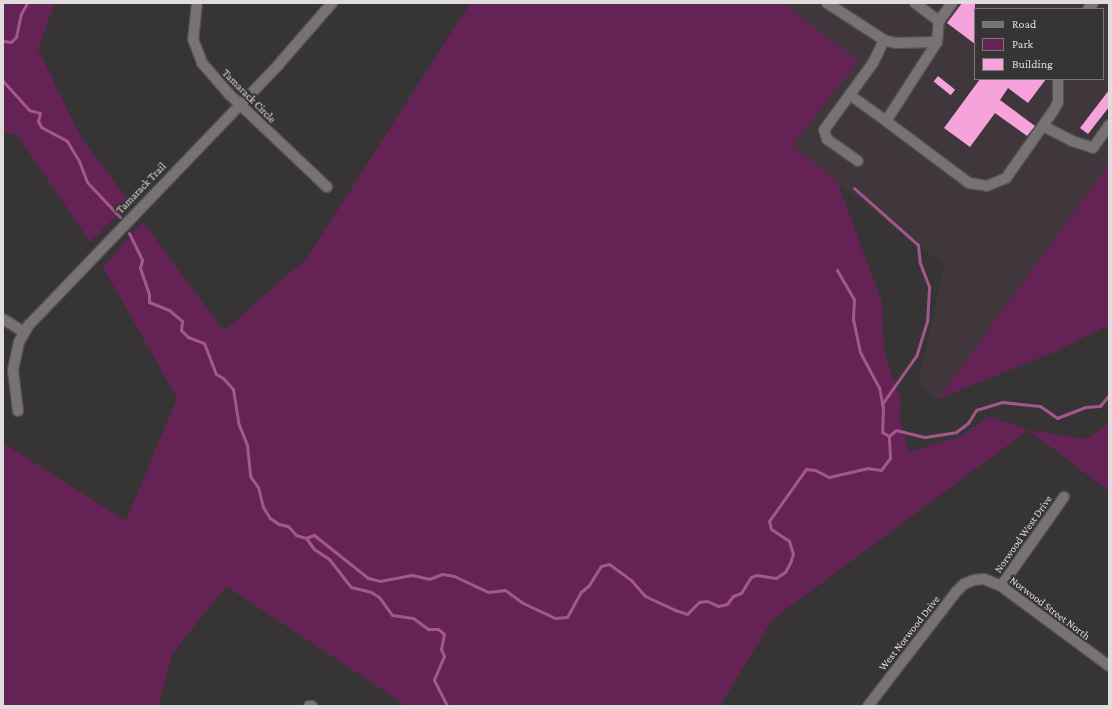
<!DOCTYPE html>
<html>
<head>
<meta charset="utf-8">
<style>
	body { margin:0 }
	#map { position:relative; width:1112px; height:709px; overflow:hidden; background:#363435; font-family:"Crimson Pro",serif }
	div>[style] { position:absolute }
	.built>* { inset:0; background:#40373d }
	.green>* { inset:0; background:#652355 }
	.stream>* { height:3px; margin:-1.5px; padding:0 1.5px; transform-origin:1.5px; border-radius:1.5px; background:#a3578e }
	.building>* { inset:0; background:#f6a3dc; transform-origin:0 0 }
	.roads { filter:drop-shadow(1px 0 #545153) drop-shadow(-1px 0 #545153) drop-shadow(0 1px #545153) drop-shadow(0 -1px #545153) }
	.minor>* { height:10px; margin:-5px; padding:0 5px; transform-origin:5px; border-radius:5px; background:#777375 }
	span { translate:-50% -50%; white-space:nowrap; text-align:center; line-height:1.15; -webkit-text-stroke:4px #363435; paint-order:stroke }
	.street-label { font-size:11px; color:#dedcdd }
	.frame { position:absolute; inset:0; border:4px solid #dedcdd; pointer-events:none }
	.legend { position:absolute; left:974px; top:8px; width:130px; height:72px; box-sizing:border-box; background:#363435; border:1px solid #797778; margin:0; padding:5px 7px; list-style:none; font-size:12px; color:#dedcdd }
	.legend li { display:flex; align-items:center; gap:8px; height:20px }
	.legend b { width:20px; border:1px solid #797778 }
</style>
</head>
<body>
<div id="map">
	<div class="built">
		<div style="clip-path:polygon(evenodd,783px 3px,1109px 3px,1109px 164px,938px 399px,918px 385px,944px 265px,791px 146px,857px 61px,783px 3px,975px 9px,1103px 9px,1103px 79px,975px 79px,975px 9px)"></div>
	</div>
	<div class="green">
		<div style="clip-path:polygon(3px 3px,55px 3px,38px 49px,81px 137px,130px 203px,90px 242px,18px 136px,3px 132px)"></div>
		<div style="clip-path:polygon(470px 3px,783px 3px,858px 61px,792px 146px,837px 181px,882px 302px,884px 352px,901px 400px,899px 417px,909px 452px,962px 436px,989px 416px,1028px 430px,1087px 439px,1109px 423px,1109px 491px,1028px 430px,773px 619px,720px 706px,407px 706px,226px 586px,173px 653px,158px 706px,3px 706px,3px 443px,126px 521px,177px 398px,103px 267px,143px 222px,224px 331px,307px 258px)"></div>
		<div style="clip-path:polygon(1109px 164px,1109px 325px,1052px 353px,938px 399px)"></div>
	</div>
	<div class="stream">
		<div style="left:3px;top:41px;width:8px;rotate:7deg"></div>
		<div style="left:11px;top:42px;width:7px;rotate:-45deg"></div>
		<div style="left:16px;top:37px;width:24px;rotate:-78deg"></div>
		<div style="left:21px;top:14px;width:13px;rotate:-61deg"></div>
		<div style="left:3px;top:81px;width:39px;rotate:48deg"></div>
		<div style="left:29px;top:110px;width:11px;rotate:15deg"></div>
		<div style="left:40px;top:113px;width:8px;rotate:104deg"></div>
		<div style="left:38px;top:121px;width:7px;rotate:63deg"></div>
		<div style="left:41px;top:127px;width:30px;rotate:28deg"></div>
		<div style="left:67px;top:141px;width:23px;rotate:59deg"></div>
		<div style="left:79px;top:161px;width:22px;rotate:69deg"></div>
		<div style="left:87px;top:182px;width:48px;rotate:46.7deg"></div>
		<div style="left:854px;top:188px;width:86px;rotate:41.7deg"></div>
		<div style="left:918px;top:245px;width:18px;rotate:84deg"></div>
		<div style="left:920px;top:263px;width:26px;rotate:69deg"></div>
		<div style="left:929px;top:287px;width:34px;rotate:93deg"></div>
		<div style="left:927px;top:321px;width:37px;rotate:107deg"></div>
		<div style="left:916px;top:356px;width:59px;rotate:125.3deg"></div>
		<div style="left:129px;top:233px;width:30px;rotate:64deg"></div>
		<div style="left:142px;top:260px;width:8px;rotate:104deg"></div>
		<div style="left:140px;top:268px;width:28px;rotate:71deg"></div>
		<div style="left:149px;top:294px;width:8px;rotate:90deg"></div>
		<div style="left:149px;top:302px;width:22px;rotate:22deg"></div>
		<div style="left:169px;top:310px;width:17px;rotate:40deg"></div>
		<div style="left:182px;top:321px;width:9px;rotate:96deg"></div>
		<div style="left:181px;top:330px;width:10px;rotate:45deg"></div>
		<div style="left:188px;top:337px;width:17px;rotate:21deg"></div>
		<div style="left:204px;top:343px;width:33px;rotate:69deg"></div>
		<div style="left:216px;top:374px;width:8px;rotate:30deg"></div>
		<div style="left:223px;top:378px;width:15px;rotate:48deg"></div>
		<div style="left:233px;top:389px;width:36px;rotate:81deg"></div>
		<div style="left:239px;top:425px;width:22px;rotate:68deg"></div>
		<div style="left:247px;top:445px;width:31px;rotate:84deg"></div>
		<div style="left:250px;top:476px;width:14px;rotate:54deg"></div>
		<div style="left:258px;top:487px;width:21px;rotate:76deg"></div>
		<div style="left:263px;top:507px;width:13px;rotate:58deg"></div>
		<div style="left:270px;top:518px;width:11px;rotate:34deg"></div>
		<div style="left:279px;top:524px;width:9px;rotate:13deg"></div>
		<div style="left:288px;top:526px;width:12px;rotate:48deg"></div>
		<div style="left:296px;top:535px;width:10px;rotate:17deg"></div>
		<div style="left:306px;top:538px;width:9px;rotate:-21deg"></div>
		<div style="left:314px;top:535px;width:69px;rotate:38.5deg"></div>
		<div style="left:368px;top:578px;width:12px;rotate:14deg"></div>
		<div style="left:380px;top:581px;width:33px;rotate:-11deg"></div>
		<div style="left:412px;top:575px;width:17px;rotate:13deg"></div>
		<div style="left:429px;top:579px;width:14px;rotate:-21deg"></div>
		<div style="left:442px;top:574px;width:12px;rotate:9deg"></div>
		<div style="left:454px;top:576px;width:38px;rotate:25deg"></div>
		<div style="left:489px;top:592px;width:16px;rotate:-7deg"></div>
		<div style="left:505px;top:590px;width:22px;rotate:36deg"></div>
		<div style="left:523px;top:603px;width:35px;rotate:25deg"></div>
		<div style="left:555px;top:618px;width:12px;rotate:-5deg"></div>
		<div style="left:567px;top:617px;width:29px;rotate:-61deg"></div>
		<div style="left:581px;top:592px;width:11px;rotate:-41deg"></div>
		<div style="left:589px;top:585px;width:22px;rotate:-58deg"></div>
		<div style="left:601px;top:566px;width:8px;rotate:-14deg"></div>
		<div style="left:609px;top:564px;width:27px;rotate:36deg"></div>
		<div style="left:631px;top:580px;width:21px;rotate:49deg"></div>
		<div style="left:645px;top:596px;width:33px;rotate:25deg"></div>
		<div style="left:675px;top:610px;width:13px;rotate:18deg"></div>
		<div style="left:687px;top:614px;width:17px;rotate:-45deg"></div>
		<div style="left:699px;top:602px;width:8px;rotate:-7deg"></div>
		<div style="left:707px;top:601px;width:12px;rotate:24deg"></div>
		<div style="left:718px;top:606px;width:9px;rotate:-13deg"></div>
		<div style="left:727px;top:604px;width:10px;rotate:-53deg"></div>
		<div style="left:733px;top:596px;width:9px;rotate:-21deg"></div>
		<div style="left:741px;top:593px;width:19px;rotate:-58deg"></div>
		<div style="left:751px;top:577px;width:6px;rotate:-18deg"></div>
		<div style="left:757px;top:575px;width:19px;rotate:9deg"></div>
		<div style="left:776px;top:578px;width:11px;rotate:-34deg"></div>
		<div style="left:785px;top:572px;width:10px;rotate:-61deg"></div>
		<div style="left:790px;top:563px;width:9px;rotate:-72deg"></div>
		<div style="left:793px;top:554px;width:14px;rotate:-107deg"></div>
		<div style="left:789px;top:541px;width:22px;rotate:-146deg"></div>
		<div style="left:771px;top:529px;width:8px;rotate:-104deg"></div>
		<div style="left:769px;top:521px;width:64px;rotate:-54.6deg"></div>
		<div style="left:806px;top:469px;width:9px;rotate:6deg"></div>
		<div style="left:815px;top:470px;width:16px;rotate:27deg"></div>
		<div style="left:829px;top:477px;width:39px;rotate:-13deg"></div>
		<div style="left:867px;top:468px;width:14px;rotate:8deg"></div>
		<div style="left:881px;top:470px;width:15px;rotate:-53deg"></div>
		<div style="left:890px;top:458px;width:22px;rotate:-93deg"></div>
		<div style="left:889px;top:436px;width:9px;rotate:-41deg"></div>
		<div style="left:896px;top:430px;width:30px;rotate:14deg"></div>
		<div style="left:925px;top:437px;width:31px;rotate:-9deg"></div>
		<div style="left:956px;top:432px;width:15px;rotate:-37deg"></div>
		<div style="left:968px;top:423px;width:15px;rotate:-58deg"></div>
		<div style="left:976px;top:410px;width:27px;rotate:-17deg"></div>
		<div style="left:1002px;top:402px;width:38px;rotate:6deg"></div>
		<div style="left:1040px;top:406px;width:21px;rotate:35deg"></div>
		<div style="left:1057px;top:418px;width:30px;rotate:-21deg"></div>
		<div style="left:1085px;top:407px;width:15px;rotate:-4deg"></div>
		<div style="left:1100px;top:406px;width:14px;rotate:-51deg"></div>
		<div style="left:837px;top:270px;width:34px;rotate:60deg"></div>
		<div style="left:854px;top:299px;width:20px;rotate:93deg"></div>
		<div style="left:853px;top:319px;width:34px;rotate:78deg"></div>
		<div style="left:860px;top:352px;width:40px;rotate:62deg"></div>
		<div style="left:879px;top:387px;width:20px;rotate:79deg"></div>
		<div style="left:883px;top:407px;width:25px;rotate:92deg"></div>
		<div style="left:882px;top:432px;width:8px;rotate:30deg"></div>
		<div style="left:306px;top:538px;width:14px;rotate:54deg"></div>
		<div style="left:314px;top:549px;width:18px;rotate:34deg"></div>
		<div style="left:329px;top:559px;width:36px;rotate:52deg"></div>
		<div style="left:351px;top:587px;width:21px;rotate:14deg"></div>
		<div style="left:371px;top:592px;width:9px;rotate:32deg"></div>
		<div style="left:379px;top:597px;width:22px;rotate:54deg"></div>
		<div style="left:392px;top:615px;width:21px;rotate:8deg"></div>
		<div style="left:413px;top:618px;width:19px;rotate:36deg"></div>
		<div style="left:428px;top:629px;width:10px"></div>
		<div style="left:438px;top:629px;width:8px;rotate:40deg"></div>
		<div style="left:444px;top:634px;width:15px;rotate:101deg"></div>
		<div style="left:441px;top:649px;width:8px;rotate:67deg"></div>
		<div style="left:444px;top:656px;width:26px;rotate:113deg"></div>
		<div style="left:434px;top:680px;width:29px;rotate:63deg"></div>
	</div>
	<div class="building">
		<div style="clip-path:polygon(962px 3px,975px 3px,975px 44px,947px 23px)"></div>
		<div style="left:938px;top:76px;width:22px;height:7px;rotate:39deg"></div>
		<div style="clip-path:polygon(980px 79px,1046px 79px,1028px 103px,1008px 88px,1000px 100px,1035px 126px,1027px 136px,995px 113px,970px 147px,944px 128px)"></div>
		<div style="clip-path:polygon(1109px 90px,1109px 107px,1088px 134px,1080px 128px)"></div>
	</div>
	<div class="roads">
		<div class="minor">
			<div style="left:197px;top:3px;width:36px;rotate:96deg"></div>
			<div style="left:193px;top:39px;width:26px;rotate:69deg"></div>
			<div style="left:202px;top:63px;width:41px;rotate:48.9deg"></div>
			<div style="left:229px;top:94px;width:135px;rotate:43.5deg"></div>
			<div style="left:827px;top:3px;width:68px;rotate:33deg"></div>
			<div style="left:884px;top:40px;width:11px;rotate:15deg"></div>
			<div style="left:895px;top:43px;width:42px;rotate:-1.4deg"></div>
			<div style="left:937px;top:42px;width:94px;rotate:122.8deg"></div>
			<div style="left:886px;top:121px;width:104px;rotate:36.8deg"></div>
			<div style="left:969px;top:183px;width:18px;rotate:9deg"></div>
			<div style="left:987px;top:186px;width:21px;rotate:-23deg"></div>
			<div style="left:1006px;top:178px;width:83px;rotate:-54.8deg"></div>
			<div style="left:1054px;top:110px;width:9px;rotate:-63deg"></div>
			<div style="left:1058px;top:102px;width:23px;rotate:-90deg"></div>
			<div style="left:915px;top:3px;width:30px;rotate:37deg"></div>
			<div style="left:1088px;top:9px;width:8px;rotate:-50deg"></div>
			<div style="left:937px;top:42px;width:21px;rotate:-85deg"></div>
			<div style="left:939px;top:21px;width:22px;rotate:-54deg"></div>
			<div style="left:850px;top:95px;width:44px;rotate:35.8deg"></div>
			<div style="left:1043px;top:126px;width:33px;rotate:27deg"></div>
			<div style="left:1072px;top:141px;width:22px;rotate:18deg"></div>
			<div style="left:1093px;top:148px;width:28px;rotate:-55deg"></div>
			<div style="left:858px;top:161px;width:38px;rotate:-145deg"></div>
			<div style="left:827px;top:139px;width:9px;rotate:-108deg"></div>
			<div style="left:824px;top:130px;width:83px;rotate:-53.8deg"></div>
			<div style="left:873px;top:63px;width:25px;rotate:-64deg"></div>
			<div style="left:3px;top:319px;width:25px;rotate:32deg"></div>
			<div style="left:18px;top:411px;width:41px;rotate:-97deg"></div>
			<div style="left:13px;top:370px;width:29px;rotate:-78deg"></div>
			<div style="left:19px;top:342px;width:20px;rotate:-60deg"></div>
			<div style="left:29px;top:325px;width:361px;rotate:-46.2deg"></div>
			<div style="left:279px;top:64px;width:81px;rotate:-49deg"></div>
			<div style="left:1001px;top:586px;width:109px;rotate:-54.7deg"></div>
			<div style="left:309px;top:706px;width:3px"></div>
			<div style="left:868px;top:706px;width:144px;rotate:-52.3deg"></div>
			<div style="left:956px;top:592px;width:11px;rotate:-45deg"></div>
			<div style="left:964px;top:584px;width:11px;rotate:-22deg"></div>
			<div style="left:974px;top:580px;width:10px;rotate:-6deg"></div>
			<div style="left:984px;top:579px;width:18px;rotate:22deg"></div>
			<div style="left:1001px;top:586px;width:134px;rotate:36.5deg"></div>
		</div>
	</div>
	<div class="street-label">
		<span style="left:249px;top:96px;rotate:45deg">Tamarack Circle</span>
		<span style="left:141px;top:188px;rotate:-46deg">Tamarack Trail</span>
		<span style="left:1023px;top:534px;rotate:-55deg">Norwood West Drive</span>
		<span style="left:1050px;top:608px;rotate:37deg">Norwood Street North</span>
		<span style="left:909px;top:633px;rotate:-52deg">West Norwood Drive</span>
	</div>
	<div class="frame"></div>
	<ul class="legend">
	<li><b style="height:5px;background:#777375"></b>Road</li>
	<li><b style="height:11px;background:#652355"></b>Park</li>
	<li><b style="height:11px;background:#f6a3dc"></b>Building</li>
	</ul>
</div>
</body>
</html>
